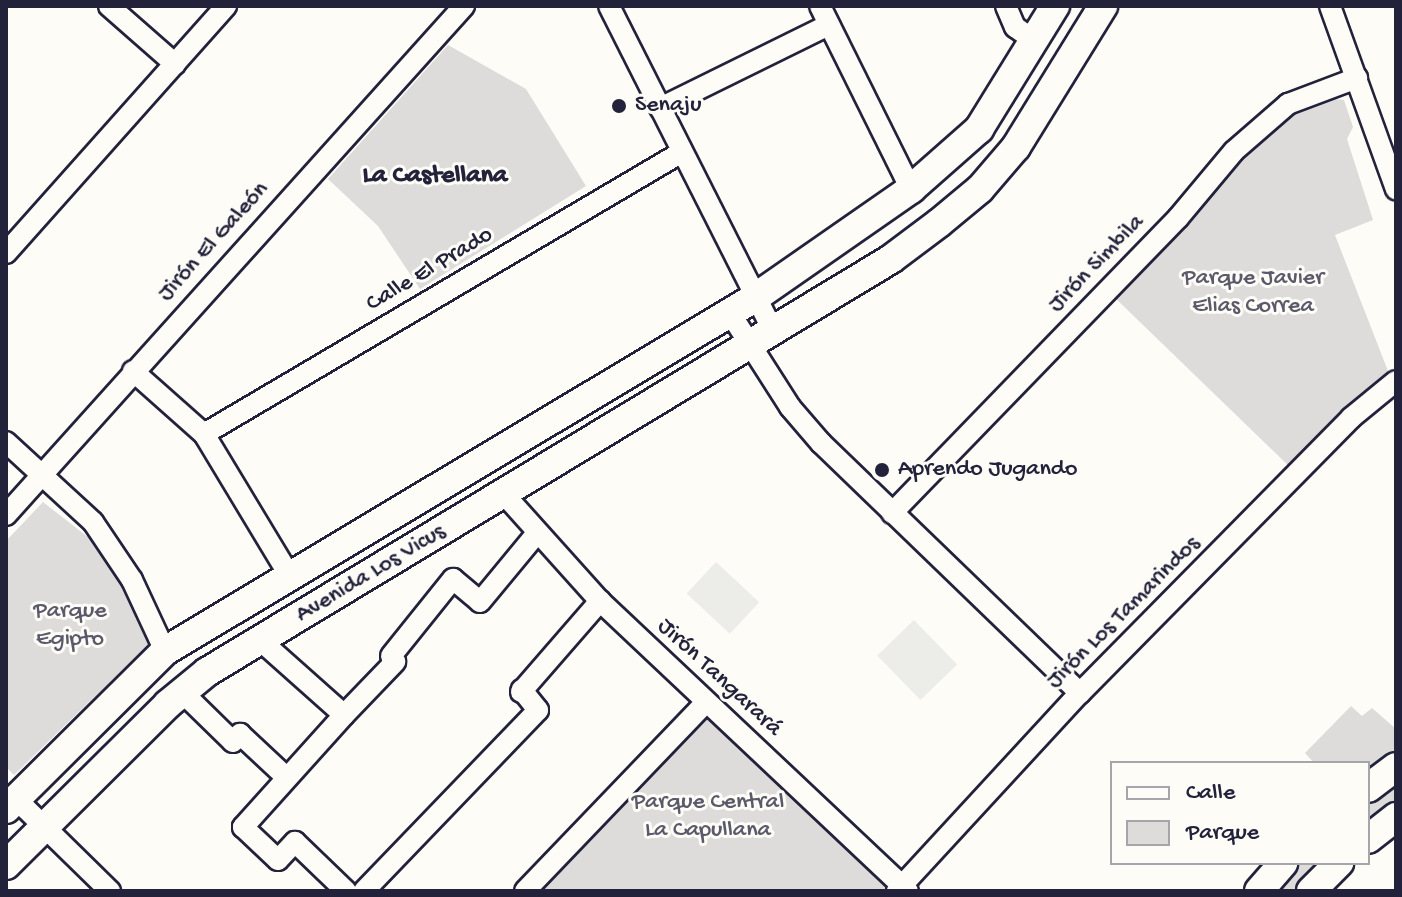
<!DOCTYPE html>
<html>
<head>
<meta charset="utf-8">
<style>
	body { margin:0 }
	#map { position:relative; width:1402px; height:897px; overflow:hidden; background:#fdfcf7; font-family:"Gochi Hand",sans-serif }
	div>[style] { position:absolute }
	.built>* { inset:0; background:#ecece9; transform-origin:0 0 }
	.green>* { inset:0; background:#dddcdb }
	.roads { filter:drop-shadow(2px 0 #22223b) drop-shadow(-2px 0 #22223b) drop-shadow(0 2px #22223b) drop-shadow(0 -2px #22223b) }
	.street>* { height:20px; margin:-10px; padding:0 10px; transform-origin:10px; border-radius:10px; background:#fdfcf7 }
	.secondary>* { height:28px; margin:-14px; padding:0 14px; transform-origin:14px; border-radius:14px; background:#fdfcf7 }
	.dots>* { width:22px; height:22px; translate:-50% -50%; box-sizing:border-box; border:4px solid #fdfcf7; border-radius:50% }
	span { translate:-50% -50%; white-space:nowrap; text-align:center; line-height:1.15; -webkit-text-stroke:6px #fdfcf7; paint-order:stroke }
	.poi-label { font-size:24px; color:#22223b }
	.left { translate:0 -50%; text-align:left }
	.street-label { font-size:24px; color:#22223b }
	.park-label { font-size:24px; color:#5a5a6b }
	.neighbourhood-label { font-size:26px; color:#22223b; font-weight:700 }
	.frame { position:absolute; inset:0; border:8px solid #22223b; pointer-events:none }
	.legend { position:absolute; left:1110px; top:761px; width:260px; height:104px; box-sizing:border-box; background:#fdfcf7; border:2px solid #a5a5ac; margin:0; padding:10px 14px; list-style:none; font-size:24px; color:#22223b }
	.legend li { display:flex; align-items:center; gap:16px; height:40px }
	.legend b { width:40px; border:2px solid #a5a5ac }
</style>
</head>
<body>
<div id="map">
	<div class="built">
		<div style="left:716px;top:562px;width:59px;height:43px;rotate:43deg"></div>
		<div style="left:914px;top:620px;width:62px;height:51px;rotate:46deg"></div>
	</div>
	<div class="green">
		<div style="clip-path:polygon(448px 45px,526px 89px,586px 186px,420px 289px,378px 226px,328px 179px)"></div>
		<div style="clip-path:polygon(1335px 99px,1344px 100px,1353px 127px,1347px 139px,1373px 220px,1335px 235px,1388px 371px,1294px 471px,1112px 295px,1272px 128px,1299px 111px)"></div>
		<div style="clip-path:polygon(43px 502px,107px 552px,150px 643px,14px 775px,6px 767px,6px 541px)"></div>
		<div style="clip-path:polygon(1351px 706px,1362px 716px,1372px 708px,1396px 729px,1396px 754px,1368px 775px,1368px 763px,1314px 763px,1305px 753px)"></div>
		<div style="clip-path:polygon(705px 711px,890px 884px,883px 891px,536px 891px)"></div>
		<div style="clip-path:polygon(1396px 776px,1396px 808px,1368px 829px,1368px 797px)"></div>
		<div style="clip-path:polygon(1295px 863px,1324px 863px,1303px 891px,1269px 891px)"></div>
	</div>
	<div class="roads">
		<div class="street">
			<div style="left:109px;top:6px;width:88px;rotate:41.3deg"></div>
			<div style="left:609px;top:6px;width:362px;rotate:63.2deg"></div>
			<div style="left:820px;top:6px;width:204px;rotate:63.6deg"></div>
			<div style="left:1006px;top:6px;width:23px;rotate:67deg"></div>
			<div style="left:1015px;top:27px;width:24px;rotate:35deg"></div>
			<div style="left:1330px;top:6px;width:195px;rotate:70.2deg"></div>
			<div style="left:660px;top:108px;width:188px;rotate:-26.2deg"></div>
			<div style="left:6px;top:253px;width:331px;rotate:-48.3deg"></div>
			<div style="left:730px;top:313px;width:112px;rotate:57.4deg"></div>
			<div style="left:790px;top:407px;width:48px;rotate:49.3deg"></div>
			<div style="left:821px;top:443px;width:360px;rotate:44deg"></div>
			<div style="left:133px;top:371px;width:95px;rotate:41.6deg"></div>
			<div style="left:204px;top:434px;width:162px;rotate:58.9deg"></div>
			<div style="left:204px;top:434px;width:555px;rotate:-30.54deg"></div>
			<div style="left:6px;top:442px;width:118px;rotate:42.6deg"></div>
			<div style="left:93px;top:522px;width:70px;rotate:56.1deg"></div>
			<div style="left:132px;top:580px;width:78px;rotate:65.1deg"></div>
			<div style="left:503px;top:493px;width:145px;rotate:48.1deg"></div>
			<div style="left:600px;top:601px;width:423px;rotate:43.3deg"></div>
			<div style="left:892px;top:513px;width:411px;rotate:-45.9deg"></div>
			<div style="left:1178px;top:218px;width:87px;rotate:-50.1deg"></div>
			<div style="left:1234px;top:151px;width:72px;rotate:-41deg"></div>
			<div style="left:1288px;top:104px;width:74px;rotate:-20.6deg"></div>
			<div style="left:6px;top:515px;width:685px;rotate:-48.02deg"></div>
			<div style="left:261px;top:641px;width:111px;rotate:41.7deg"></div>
			<div style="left:344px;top:715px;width:74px;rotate:-46.1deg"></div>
			<div style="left:391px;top:656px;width:99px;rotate:-51.2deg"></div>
			<div style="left:453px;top:579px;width:35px;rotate:40deg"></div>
			<div style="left:480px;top:602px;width:89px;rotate:-50.4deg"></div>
			<div style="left:182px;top:692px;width:71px;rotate:44.4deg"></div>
			<div style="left:233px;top:742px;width:11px;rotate:-49deg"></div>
			<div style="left:240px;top:734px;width:63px;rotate:43.1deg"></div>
			<div style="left:521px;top:692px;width:121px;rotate:-49deg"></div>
			<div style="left:344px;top:715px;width:151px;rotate:132deg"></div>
			<div style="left:243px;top:827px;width:48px;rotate:43.3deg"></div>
			<div style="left:278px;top:860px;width:25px;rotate:-47deg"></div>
			<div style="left:295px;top:842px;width:71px;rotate:43.9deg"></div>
			<div style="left:16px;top:799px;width:132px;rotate:44.4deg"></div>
			<div style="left:364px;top:891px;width:251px;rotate:-46.1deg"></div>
			<div style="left:538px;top:710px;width:26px;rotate:-129deg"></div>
			<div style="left:525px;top:891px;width:262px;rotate:-46.2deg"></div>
			<div style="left:897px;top:891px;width:270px;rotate:-47.3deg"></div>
			<div style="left:1080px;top:693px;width:386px;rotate:-45.4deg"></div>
			<div style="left:1351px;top:418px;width:58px;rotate:-39.4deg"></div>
		</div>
		<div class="secondary">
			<div style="left:1368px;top:788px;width:35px;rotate:-37deg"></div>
			<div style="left:6px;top:809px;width:224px;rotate:-44.8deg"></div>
			<div style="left:165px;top:651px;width:685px;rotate:-30.91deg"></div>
			<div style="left:753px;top:299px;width:193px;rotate:-34.8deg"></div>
			<div style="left:911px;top:189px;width:91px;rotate:-41.4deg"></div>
			<div style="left:979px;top:129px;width:145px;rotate:-58.3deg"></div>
			<div style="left:1368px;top:839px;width:36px;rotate:-38deg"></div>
			<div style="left:6px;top:865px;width:228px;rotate:-44.8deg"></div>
			<div style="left:168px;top:704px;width:50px;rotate:-39.4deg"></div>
			<div style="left:207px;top:672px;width:799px;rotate:-31.12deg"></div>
			<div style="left:891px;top:259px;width:60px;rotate:-36.9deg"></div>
			<div style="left:939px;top:223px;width:53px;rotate:-39.7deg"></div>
			<div style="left:980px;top:189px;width:55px;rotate:-49.4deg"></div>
			<div style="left:1016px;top:147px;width:166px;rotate:-58.3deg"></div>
			<div style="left:1259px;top:891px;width:37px;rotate:-49deg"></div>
			<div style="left:1311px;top:891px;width:40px;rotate:-45deg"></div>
		</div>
	</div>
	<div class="dots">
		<div style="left:619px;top:106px;background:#22223b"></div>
		<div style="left:882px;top:470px;background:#22223b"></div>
	</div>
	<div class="poi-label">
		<span class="left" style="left:635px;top:106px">Senaju</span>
		<span class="left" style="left:898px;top:470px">Aprendo Jugando</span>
	</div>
	<div class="street-label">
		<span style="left:214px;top:242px;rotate:-48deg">Jirón El Galeón</span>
		<span style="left:1097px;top:264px;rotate:-46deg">Jirón Simbila</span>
		<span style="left:430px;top:270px;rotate:-31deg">Calle El Prado</span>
		<span style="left:371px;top:574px;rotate:-31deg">Avenida Los Vicus</span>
		<span style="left:1124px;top:613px;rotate:-45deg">Jirón Los Tamarindos</span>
		<span style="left:719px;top:678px;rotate:43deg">Jirón Tangarará</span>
	</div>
	<div class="park-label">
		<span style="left:1253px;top:293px">Parque Javier<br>Elias Correa</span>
		<span style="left:70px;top:626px">Parque<br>Egipto</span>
		<span style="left:708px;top:817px">Parque Central<br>La Capullana</span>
	</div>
	<div class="neighbourhood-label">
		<span style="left:435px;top:177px">La Castellana</span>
	</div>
	<div class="frame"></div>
	<ul class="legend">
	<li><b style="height:10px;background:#fdfcf7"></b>Calle</li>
	<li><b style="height:22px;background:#dddcdb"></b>Parque</li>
	</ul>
</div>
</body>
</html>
